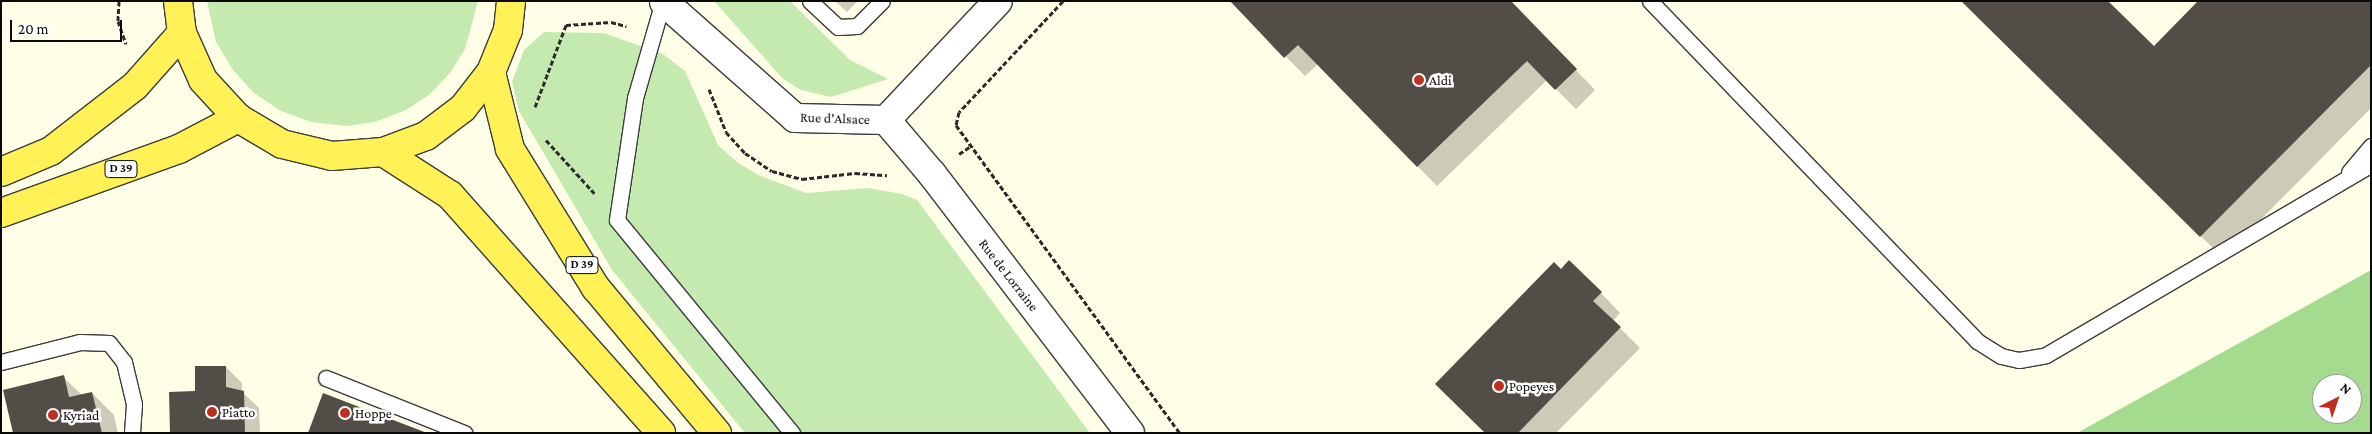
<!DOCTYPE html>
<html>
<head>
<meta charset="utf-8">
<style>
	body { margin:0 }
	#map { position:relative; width:2372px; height:434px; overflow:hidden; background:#fffee6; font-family:"Crimson Pro",serif }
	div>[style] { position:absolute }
	.green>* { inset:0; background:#c4eaaf }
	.forest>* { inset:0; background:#a4db8e }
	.shadow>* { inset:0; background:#0003 }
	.building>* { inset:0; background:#524d46 }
	.path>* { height:3px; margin-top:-1.5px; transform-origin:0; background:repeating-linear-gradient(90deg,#2b2b2b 0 5px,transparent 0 7.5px) }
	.roads { filter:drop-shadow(1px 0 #3c3c3c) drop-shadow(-1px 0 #3c3c3c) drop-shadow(0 1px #3c3c3c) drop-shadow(0 -1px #3c3c3c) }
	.service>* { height:15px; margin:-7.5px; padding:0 7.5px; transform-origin:7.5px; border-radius:7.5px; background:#fff }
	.minor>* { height:28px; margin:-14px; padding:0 14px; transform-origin:14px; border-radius:14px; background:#fff }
	.primary>* { height:28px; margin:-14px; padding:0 14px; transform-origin:14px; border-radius:14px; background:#fff156 }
	.dots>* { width:14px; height:14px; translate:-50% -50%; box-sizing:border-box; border:2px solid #fff; border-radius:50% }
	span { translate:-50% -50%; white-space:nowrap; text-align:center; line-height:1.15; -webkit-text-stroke:5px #fff; paint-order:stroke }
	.shield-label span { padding:1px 4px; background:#fff; border:1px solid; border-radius:4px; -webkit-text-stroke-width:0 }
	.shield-label { font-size:12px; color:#090909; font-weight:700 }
	.poi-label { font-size:14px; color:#090909 }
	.left { translate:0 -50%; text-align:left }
	.street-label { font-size:14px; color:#090909 }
	.frame { position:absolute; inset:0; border:2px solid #090909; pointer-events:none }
	.north { position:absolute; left:2312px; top:374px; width:50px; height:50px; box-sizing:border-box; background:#fff; border:1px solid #9d9d9d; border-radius:50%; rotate:41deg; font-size:14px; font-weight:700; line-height:20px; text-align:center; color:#090909 }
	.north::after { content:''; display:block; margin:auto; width:18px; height:22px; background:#be2f1d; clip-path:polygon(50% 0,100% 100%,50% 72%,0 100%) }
	.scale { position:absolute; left:10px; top:20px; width:112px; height:22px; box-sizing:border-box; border:2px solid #090909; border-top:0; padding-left:6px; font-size:15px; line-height:18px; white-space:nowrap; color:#090909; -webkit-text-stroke:4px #fff; paint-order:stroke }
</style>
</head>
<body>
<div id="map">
	<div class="green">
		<div style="clip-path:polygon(207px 1px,478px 1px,465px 49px,450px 73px,430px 94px,406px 110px,375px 122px,346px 126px,311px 122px,281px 111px,254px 93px,233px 70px,216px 42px)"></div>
		<div style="clip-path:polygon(714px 1px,790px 1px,850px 60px,888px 79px,831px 97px,801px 90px,783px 79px)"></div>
		<div style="clip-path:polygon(544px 32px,604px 33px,663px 54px,685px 71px,718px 145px,737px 162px,758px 175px,806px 193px,868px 188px,902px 194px,917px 200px,1090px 433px,745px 433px,612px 270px,519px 111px,512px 82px,524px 50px)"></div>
	</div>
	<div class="forest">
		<div style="clip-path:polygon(evenodd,2371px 270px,2371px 433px,2077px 433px,2371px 270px,2322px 384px,2352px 384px,2352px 414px,2322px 414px,2322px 384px)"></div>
	</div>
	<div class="shadow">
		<div style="clip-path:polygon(835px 1px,858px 1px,847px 12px)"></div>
		<div style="clip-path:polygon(1231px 1px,1510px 1px,1595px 90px,1576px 109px,1547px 80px,1437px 186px,1318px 64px,1305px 76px)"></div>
		<div style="clip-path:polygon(1962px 1px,2154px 48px,2371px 1px,2371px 108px,2223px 258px)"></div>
		<div style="clip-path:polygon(1561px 271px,1601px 293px,1620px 313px,1613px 321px,1640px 348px,1556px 433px,1486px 433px)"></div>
		<div style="clip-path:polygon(226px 367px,242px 383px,242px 392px,259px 408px,260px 433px,171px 433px,197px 393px)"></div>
		<div style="clip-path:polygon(63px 377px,82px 395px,92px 393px,114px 415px,118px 433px,14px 433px)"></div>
	</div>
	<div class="building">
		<div style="clip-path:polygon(1230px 1px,1511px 1px,1577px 69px,1555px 90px,1527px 61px,1417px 167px,1298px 45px,1284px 58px)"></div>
		<div style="clip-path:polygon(1961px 1px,2108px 1px,2154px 46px,2198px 1px,2371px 1px,2371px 65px,2200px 237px)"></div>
		<div style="clip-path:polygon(1569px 260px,1602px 292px,1593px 301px,1621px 327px,1518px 433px,1485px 433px,1435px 384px,1554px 262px,1561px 269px)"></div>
		<div style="clip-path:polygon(195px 366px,226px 366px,226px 387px,244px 391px,245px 433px,170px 433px,169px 392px,195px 391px)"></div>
		<div style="clip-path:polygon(64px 375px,69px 397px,92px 392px,102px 433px,13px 433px,3px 390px)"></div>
		<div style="clip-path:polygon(323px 393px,427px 433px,308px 433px)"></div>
	</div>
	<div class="path">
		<div style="left:119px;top:1px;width:20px;rotate:93deg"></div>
		<div style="left:118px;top:21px;width:24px;rotate:71deg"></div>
		<div style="left:1063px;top:1px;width:152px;rotate:133.1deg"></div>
		<div style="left:959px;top:112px;width:13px;rotate:103deg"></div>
		<div style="left:956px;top:125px;width:381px;rotate:54deg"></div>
		<div style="left:709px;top:89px;width:46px;rotate:68.4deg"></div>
		<div style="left:726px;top:132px;width:28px;rotate:48deg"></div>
		<div style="left:745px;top:153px;width:32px;rotate:34deg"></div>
		<div style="left:772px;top:171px;width:31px;rotate:15deg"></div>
		<div style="left:802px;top:179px;width:53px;rotate:-6.5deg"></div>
		<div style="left:855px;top:173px;width:32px;rotate:4deg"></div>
		<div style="left:535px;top:107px;width:88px;rotate:-69.3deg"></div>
		<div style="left:566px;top:25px;width:45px;rotate:-3.8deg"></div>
		<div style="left:611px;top:22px;width:16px;rotate:15deg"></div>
		<div style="left:546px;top:140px;width:72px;rotate:47.8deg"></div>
		<div style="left:959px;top:154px;width:14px;rotate:-34deg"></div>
	</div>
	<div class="roads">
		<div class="service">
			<div style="left:663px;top:1px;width:101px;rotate:106.1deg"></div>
			<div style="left:635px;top:98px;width:123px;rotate:98.4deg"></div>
			<div style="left:617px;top:220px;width:276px;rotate:50.6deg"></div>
			<div style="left:810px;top:1px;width:38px;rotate:43deg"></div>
			<div style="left:838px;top:27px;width:19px;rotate:-3deg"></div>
			<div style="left:857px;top:26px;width:35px;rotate:-45deg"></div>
			<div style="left:1650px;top:1px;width:472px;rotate:46.1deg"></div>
			<div style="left:1977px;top:341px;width:28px;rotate:32deg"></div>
			<div style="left:2001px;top:356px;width:18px;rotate:13deg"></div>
			<div style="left:2019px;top:360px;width:27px;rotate:-10deg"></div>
			<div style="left:2046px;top:355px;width:377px;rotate:-30.4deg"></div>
			<div style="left:2349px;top:172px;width:34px;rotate:-50deg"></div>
			<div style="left:1px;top:362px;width:81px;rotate:-14.2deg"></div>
			<div style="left:80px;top:342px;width:29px;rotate:2deg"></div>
			<div style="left:109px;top:343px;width:24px;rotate:52deg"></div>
			<div style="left:124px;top:362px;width:43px;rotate:76.6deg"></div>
			<div style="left:134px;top:404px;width:29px;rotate:94deg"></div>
			<div style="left:326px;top:378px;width:149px;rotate:21.7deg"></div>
		</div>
		<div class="minor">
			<div style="left:664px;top:2px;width:175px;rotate:41.5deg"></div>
			<div style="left:795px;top:118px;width:91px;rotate:1.3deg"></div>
			<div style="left:886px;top:120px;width:163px;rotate:-46.7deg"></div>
			<div style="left:886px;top:120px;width:71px;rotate:49.6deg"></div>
			<div style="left:932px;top:174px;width:326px;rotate:52.6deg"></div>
		</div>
		<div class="primary">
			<div style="left:178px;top:1px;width:32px;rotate:83deg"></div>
			<div style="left:182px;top:33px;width:51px;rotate:65.9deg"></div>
			<div style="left:203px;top:80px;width:52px;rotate:47.4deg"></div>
			<div style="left:238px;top:118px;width:51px;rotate:30.6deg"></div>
			<div style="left:282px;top:144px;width:51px;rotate:13.5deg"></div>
			<div style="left:332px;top:156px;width:51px;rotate:-4.5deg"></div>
			<div style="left:383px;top:152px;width:46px;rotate:-20.4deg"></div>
			<div style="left:426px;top:136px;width:46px;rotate:-37.1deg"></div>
			<div style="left:463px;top:108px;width:46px;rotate:-52.1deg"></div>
			<div style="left:491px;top:72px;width:45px;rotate:-68deg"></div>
			<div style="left:508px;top:30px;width:29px;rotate:-84deg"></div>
			<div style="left:491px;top:72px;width:79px;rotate:76.1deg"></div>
			<div style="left:510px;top:149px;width:163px;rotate:58.3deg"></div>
			<div style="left:596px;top:288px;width:189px;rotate:50.2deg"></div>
			<div style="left:383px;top:152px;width:80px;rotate:32.7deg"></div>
			<div style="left:450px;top:195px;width:318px;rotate:48.4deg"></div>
			<div style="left:1px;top:172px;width:54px;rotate:-22.8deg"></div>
			<div style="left:51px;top:151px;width:106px;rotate:-37.7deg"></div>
			<div style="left:135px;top:86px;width:71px;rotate:-48.4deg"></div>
			<div style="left:1px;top:213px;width:189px;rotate:-19.8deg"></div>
			<div style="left:179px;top:149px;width:67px;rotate:-27.7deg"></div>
		</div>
	</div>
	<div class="dots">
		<div style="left:1419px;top:80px;background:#be2f1d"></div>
		<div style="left:1499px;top:386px;background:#be2f1d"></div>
		<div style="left:212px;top:412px;background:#be2f1d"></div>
		<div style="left:345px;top:413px;background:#be2f1d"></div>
		<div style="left:53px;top:415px;background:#be2f1d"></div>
	</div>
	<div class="shield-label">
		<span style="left:121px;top:169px">D 39</span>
		<span style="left:582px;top:265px">D 39</span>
	</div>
	<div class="poi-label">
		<span class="left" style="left:1429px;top:80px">Aldi</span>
		<span class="left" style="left:1509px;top:386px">Popeyes</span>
		<span class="left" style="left:222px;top:412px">Piatto</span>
		<span class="left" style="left:355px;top:413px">Hoppe</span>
		<span class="left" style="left:63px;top:415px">Kyriad</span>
	</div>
	<div class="street-label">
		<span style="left:835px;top:118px;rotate:2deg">Rue d'Alsace</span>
		<span style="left:1009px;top:275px;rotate:52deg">Rue de Lorraine</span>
	</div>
	<div class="frame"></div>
	<div class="north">N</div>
	<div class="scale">20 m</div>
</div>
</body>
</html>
